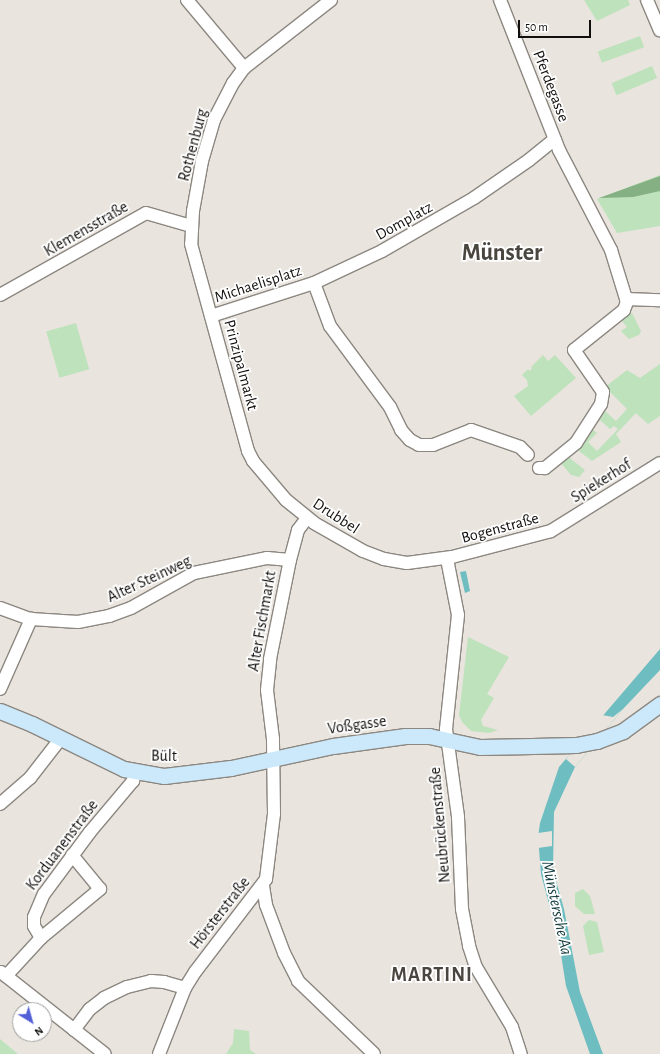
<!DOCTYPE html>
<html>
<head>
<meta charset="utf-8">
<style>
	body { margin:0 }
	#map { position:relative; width:660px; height:1054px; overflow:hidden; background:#e9e4dd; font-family:"Alegreya Sans",sans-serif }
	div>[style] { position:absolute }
	.green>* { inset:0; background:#bee2bc; transform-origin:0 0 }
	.forest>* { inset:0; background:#85b083 }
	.water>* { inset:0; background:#6ebdc1 }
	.pier>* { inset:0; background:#e9e4dd }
	.roads { filter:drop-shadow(1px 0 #8c8780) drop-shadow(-1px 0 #8c8780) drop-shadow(0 1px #8c8780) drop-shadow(0 -1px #8c8780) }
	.minor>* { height:12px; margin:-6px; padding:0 6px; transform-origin:6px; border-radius:6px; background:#fff }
	.major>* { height:15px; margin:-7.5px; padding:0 7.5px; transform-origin:7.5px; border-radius:7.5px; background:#cbe9fa }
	span { translate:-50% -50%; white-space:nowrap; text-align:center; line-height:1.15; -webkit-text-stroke:3.5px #fff; paint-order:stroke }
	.street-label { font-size:16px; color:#110f0d }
	.water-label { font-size:17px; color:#133a3c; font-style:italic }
	.district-label { font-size:20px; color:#49453f; font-weight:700; letter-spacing:1px }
	.town-label { font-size:24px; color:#49453f; font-weight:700 }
	.north { position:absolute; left:12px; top:1002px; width:40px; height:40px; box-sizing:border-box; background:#fff; border:1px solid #a09f9e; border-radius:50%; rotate:143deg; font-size:11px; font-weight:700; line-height:16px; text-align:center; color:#110f0d }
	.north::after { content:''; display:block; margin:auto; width:14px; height:18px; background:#535fd6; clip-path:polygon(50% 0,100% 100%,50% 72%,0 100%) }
	.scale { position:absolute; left:518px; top:20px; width:73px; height:18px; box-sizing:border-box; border:2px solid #110f0d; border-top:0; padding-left:5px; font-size:12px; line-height:14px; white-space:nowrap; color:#110f0d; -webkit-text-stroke:3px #fff; paint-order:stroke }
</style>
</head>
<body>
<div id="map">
	<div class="green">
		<div style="clip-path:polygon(584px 0,628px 0,630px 5px,597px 21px)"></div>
		<div style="left:640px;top:36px;width:12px;height:45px;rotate:70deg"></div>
		<div style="left:652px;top:66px;width:13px;height:44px;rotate:67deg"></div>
		<div style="clip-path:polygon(660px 175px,660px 226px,617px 233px,597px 199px)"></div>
		<div style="clip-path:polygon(632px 313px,641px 331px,639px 335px,629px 339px,621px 331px,627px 327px,622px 321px)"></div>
		<div style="left:76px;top:323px;width:48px;height:31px;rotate:74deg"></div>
		<div style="clip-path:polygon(543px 355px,548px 361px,555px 355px,576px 378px,531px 416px,514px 396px,528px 386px,527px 380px,522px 375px,528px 369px,530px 371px,532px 368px,531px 367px)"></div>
		<div style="clip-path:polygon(evenodd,660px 364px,660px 416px,648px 424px,636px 413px,616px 434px,621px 442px,592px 461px,575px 448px,603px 409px,616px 421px,627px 409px,605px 387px,627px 370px,640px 378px,660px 364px,600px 420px,610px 429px,614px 426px,618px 429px,597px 451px,588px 442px,597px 433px,592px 429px,600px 420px)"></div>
		<div style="clip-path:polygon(567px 456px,585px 470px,579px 477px,571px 475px,560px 462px)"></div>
		<div style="clip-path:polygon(468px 637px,509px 657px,487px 694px,494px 698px,481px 720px,483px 726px,498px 730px,489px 733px,471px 731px,462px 722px,459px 715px)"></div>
		<div style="clip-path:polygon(583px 889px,590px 896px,595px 914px,584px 914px,575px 906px,575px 893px)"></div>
		<div style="clip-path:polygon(589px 920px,597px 922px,604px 952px,589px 955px,583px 926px)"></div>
		<div style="clip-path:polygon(234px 1029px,249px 1031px,250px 1050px,256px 1054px,226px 1054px,233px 1043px)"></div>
		<div style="clip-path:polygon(0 1039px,18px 1054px,0 1054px)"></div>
	</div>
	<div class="forest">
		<div style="clip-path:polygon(660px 176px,660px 191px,633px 197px,599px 198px)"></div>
	</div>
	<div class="water">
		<div style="clip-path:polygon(466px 571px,470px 591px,465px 593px,460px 572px)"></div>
		<div style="clip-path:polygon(660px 649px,660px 670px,623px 709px,575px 767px,554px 812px,553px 870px,564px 909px,580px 992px,603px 1054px,590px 1054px,566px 986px,559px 942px,541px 874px,538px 837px,540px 823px,559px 767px)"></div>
	</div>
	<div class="pier">
		<div style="clip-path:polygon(623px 709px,575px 767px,566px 759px,602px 715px,613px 717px)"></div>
		<div style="clip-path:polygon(552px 831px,552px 846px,538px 848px,538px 833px)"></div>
	</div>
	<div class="roads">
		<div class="minor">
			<div style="left:187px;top:0;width:89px;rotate:50deg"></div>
			<div style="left:331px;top:0;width:110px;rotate:142deg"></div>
			<div style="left:244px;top:68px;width:19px;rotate:126deg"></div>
			<div style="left:233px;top:83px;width:42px;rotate:117.2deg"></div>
			<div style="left:214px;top:120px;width:43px;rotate:106.3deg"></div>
			<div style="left:202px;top:161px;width:51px;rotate:100.2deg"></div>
			<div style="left:193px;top:211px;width:33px;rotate:93deg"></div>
			<div style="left:191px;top:244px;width:215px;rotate:74.6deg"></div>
			<div style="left:248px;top:451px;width:11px;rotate:63deg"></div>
			<div style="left:253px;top:461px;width:51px;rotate:49.8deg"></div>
			<div style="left:286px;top:500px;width:36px;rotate:39deg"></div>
			<div style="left:314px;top:523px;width:56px;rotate:29.7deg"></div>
			<div style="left:363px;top:551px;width:22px;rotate:21deg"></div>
			<div style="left:384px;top:559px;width:23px;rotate:10deg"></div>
			<div style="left:407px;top:563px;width:45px;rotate:-7.6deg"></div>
			<div style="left:452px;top:557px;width:102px;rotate:-14.7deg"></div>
			<div style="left:551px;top:531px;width:128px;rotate:-32deg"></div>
			<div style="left:500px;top:0;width:161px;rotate:68.5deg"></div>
			<div style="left:559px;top:150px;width:113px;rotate:62.5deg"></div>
			<div style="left:611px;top:250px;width:54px;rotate:72.9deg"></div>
			<div style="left:627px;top:302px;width:9px;rotate:111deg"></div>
			<div style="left:624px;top:310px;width:64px;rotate:141.3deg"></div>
			<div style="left:574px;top:350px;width:51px;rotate:55.4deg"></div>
			<div style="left:603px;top:392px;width:12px;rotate:99deg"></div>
			<div style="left:601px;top:404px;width:46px;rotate:122.7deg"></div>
			<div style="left:576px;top:443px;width:40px;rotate:141deg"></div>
			<div style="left:545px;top:468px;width:6px;rotate:180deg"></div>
			<div style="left:647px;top:0;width:33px;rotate:67deg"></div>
			<div style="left:314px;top:283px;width:46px;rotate:69.6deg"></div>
			<div style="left:330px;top:326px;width:101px;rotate:53.5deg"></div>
			<div style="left:390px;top:407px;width:25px;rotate:64deg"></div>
			<div style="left:401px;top:430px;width:13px;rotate:48deg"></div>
			<div style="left:410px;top:440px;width:10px;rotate:29deg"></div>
			<div style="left:419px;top:445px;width:14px"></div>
			<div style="left:433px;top:445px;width:41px;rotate:-21.5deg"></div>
			<div style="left:471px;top:430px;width:52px;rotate:19.1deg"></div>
			<div style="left:520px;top:447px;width:11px;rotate:45deg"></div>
			<div style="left:0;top:295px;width:167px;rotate:-29.3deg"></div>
			<div style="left:146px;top:213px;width:47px;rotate:16.1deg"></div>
			<div style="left:626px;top:299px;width:34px;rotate:2deg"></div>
			<div style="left:211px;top:316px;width:108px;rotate:-17.8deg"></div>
			<div style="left:314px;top:283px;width:75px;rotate:-25.2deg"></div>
			<div style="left:382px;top:251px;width:106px;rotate:-29.9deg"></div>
			<div style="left:474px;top:198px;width:67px;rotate:-34.6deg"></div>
			<div style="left:529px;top:160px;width:33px;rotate:-39deg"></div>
			<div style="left:447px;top:559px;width:57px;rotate:78.9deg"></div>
			<div style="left:458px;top:615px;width:115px;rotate:96deg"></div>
			<div style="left:446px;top:729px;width:89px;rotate:82.2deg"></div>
			<div style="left:458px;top:817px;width:92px;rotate:87.5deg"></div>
			<div style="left:462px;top:909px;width:38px;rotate:79deg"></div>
			<div style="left:469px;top:946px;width:22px;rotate:72deg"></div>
			<div style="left:476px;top:967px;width:70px;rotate:59deg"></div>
			<div style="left:512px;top:1027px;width:28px;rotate:72deg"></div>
			<div style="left:0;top:608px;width:33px;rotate:20deg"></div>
			<div style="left:31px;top:619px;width:47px;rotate:3.7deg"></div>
			<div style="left:78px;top:622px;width:32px;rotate:-11deg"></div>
			<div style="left:109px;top:616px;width:23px;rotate:-20deg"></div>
			<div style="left:131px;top:608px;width:72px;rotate:-29.1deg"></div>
			<div style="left:194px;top:573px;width:75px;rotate:-11.6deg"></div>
			<div style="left:267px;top:558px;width:23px;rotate:5deg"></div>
			<div style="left:0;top:689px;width:77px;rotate:-66.1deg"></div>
			<div style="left:0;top:804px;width:40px;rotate:-41deg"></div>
			<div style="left:30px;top:778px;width:51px;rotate:-52.2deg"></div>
			<div style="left:263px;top:886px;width:19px;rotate:81deg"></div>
			<div style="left:266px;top:905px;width:51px;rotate:69.4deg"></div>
			<div style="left:284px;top:953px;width:31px;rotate:63deg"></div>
			<div style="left:298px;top:981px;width:105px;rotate:43.8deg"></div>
			<div style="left:41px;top:938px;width:77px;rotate:-39.7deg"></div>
			<div style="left:100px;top:889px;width:44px;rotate:-129.5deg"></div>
			<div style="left:1px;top:972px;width:132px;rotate:38.3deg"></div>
			<div style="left:6px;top:976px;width:52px;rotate:-47.4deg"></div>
			<div style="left:41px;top:938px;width:14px;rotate:-120deg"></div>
			<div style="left:34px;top:926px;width:9px;rotate:-90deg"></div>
			<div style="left:34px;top:917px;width:25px;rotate:-67deg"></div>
			<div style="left:44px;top:894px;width:77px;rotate:-53.4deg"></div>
			<div style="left:90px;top:832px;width:67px;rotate:-49.9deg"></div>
			<div style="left:133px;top:781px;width:8px;rotate:-76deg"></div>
			<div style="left:74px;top:1030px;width:26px;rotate:-53deg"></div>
			<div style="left:90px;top:1009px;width:18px;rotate:-38deg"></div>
			<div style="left:104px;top:998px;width:25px;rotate:-26deg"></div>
			<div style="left:127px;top:987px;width:25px;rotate:-14deg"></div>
			<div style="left:151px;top:981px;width:13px;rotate:4deg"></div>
			<div style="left:164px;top:982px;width:22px;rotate:16deg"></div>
			<div style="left:159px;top:1054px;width:71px;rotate:-68.5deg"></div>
			<div style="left:185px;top:988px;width:19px;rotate:-58deg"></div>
			<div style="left:195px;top:972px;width:117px;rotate:-52.6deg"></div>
			<div style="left:266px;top:879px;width:65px;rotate:-83deg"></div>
			<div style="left:274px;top:814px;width:75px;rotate:-90.8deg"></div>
			<div style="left:273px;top:739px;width:49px;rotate:-97deg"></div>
			<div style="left:267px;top:690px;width:31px;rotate:-84deg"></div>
			<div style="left:270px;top:659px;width:101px;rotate:-78.6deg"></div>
			<div style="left:290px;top:560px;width:31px;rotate:-75deg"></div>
			<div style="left:298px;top:530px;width:15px;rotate:-53deg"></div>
		</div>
		<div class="major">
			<div style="left:0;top:711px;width:35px;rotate:22deg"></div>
			<div style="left:32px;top:724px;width:102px;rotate:26.1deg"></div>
			<div style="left:124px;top:769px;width:41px;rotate:9.9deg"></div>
			<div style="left:164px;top:776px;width:67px;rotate:-6.8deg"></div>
			<div style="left:231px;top:768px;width:104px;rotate:-12.2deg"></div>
			<div style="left:333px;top:746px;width:73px;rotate:-7.9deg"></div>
			<div style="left:405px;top:736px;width:24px"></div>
			<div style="left:429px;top:736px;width:52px;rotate:12.2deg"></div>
			<div style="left:480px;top:747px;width:96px;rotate:-1.2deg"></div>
			<div style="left:576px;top:745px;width:21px;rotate:-11deg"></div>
			<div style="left:597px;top:741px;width:28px;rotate:-21deg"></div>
			<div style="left:623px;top:731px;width:46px;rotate:-36.1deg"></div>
		</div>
	</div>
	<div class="street-label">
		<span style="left:551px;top:86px;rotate:69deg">Pferdegasse</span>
		<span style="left:193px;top:145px;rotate:-75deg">Rothenburg</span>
		<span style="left:404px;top:221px;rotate:-29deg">Domplatz</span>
		<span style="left:86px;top:229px;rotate:-30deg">Klemensstraße</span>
		<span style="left:258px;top:284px;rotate:-18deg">Michaelisplatz</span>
		<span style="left:241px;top:365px;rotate:75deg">Prinzipalmarkt</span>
		<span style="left:601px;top:481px;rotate:-32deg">Spiekerhof</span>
		<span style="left:336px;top:516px;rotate:33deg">Drubbel</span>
		<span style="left:500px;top:528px;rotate:-15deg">Bogenstraße</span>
		<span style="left:149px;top:579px;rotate:-25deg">Alter Steinweg</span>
		<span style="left:262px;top:621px;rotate:-80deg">Alter Fischmarkt</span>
		<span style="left:357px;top:725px;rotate:-8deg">Voßgasse</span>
		<span style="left:164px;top:756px;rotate:1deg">Bült</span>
		<span style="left:440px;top:825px;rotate:-95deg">Neubrückenstraße</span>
		<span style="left:62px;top:845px;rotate:-53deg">Korduanenstraße</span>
		<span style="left:220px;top:913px;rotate:-52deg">Hörsterstraße</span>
	</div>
	<div class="water-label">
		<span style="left:557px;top:908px;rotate:78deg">Münstersche Aa</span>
	</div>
	<div class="district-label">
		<span style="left:432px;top:975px">MARTINI</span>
	</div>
	<div class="town-label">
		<span style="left:502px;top:254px">Münster</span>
	</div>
	<div class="north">N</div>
	<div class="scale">50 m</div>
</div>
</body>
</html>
